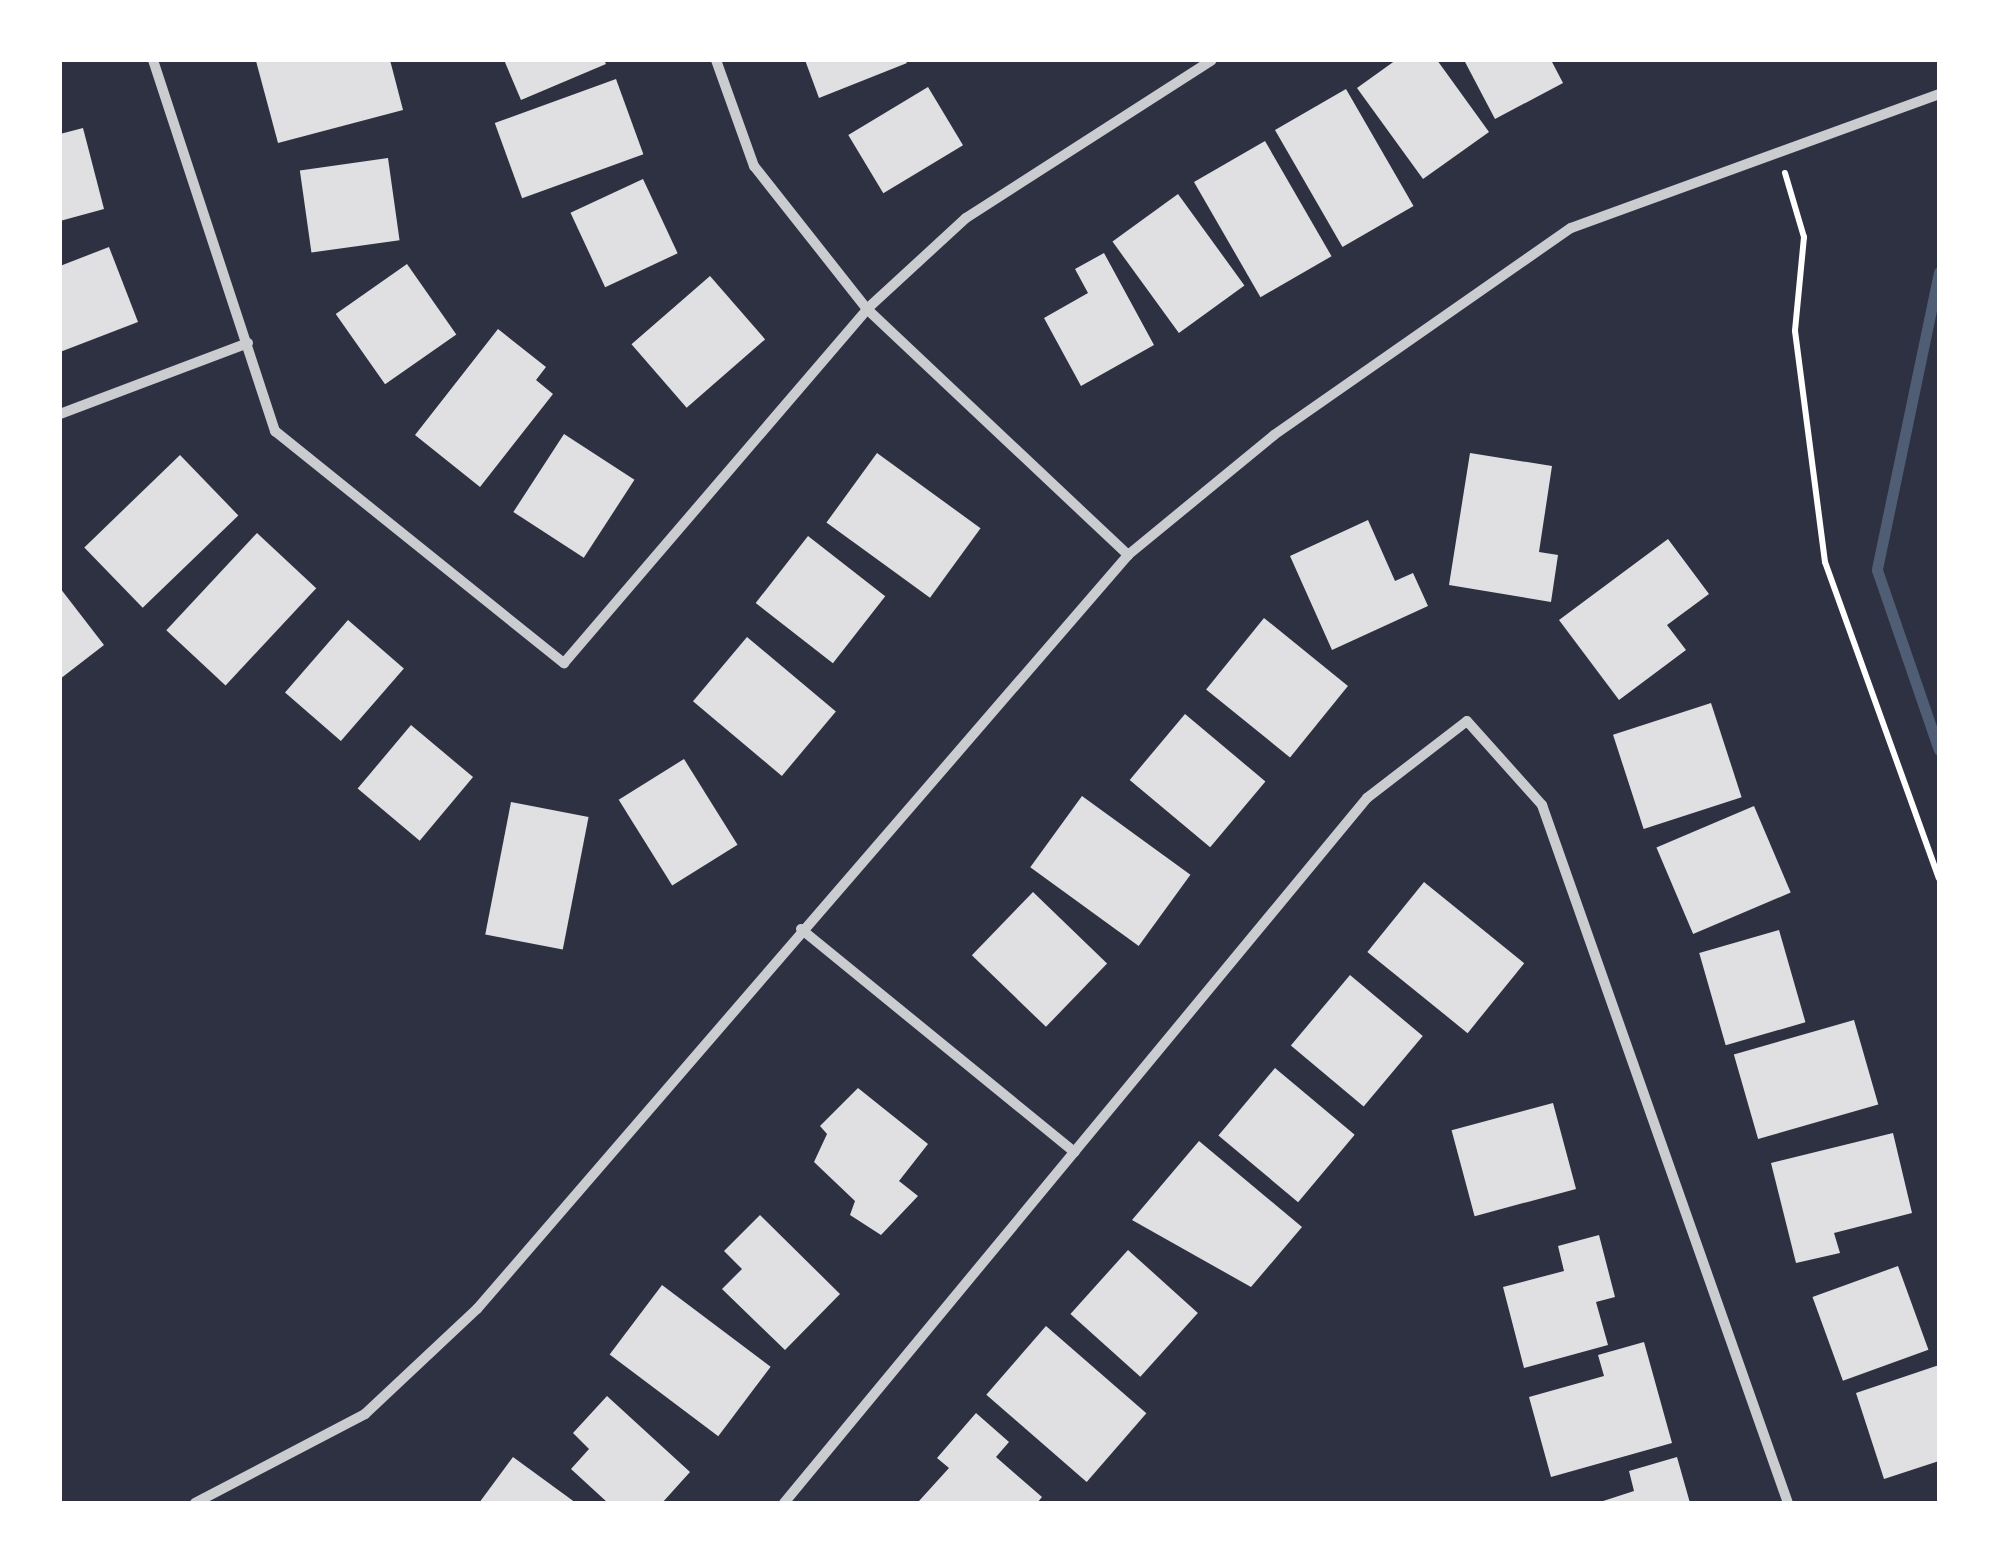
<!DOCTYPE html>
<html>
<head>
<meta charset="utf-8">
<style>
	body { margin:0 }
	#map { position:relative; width:1999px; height:1563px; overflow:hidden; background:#2d3142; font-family:Signika,sans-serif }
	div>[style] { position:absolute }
	.stream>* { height:11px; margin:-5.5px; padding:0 5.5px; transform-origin:5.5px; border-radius:5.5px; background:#4f5d75 }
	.building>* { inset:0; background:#e0e0e3; transform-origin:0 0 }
	.path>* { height:6px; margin:-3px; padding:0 3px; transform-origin:3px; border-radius:3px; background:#fff }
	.minor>* { height:10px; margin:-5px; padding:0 5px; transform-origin:5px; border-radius:5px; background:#caccd0 }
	span { translate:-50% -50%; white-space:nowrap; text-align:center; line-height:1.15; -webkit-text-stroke:8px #fff; paint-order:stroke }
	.frame { position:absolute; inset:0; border:62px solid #fff; pointer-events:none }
</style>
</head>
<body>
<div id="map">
	<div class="stream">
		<div style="left:1939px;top:272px;width:304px;rotate:101.8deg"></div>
		<div style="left:1877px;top:570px;width:190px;rotate:71deg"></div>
	</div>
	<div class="building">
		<div style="clip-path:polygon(390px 60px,403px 110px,278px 143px,256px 61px)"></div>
		<div style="clip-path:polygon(504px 60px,604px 60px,606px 64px,521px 100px)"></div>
		<div style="clip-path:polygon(805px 60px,905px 60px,907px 63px,819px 98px)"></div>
		<div style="clip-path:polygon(1396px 60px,1437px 60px,1489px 132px,1423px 179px,1357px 88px)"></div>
		<div style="clip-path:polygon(1464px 60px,1551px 60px,1563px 83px,1495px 119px)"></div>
		<div style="left:616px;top:79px;width:80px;height:129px;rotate:70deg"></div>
		<div style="left:928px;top:87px;width:68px;height:93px;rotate:59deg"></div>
		<div style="left:1346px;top:89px;width:135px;height:82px;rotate:60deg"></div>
		<div style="clip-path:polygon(83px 128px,104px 209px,60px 221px,60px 134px)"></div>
		<div style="left:1265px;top:141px;width:133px;height:82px;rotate:60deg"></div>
		<div style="left:388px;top:158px;width:83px;height:89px;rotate:82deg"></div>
		<div style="left:643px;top:179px;width:82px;height:80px;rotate:65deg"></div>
		<div style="left:1178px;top:194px;width:113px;height:81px;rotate:54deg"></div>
		<div style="clip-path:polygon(109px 247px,138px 322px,60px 352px,60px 266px)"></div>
		<div style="clip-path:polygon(1104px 253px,1154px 345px,1081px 386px,1044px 318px,1088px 293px,1075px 269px)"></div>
		<div style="left:407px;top:264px;width:86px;height:87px;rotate:55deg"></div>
		<div style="left:710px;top:276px;width:84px;height:104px;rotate:49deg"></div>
		<div style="clip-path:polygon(498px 329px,546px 367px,536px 380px,553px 394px,480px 487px,415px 435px)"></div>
		<div style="left:564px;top:434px;width:84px;height:93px;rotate:33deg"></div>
		<div style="left:877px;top:453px;width:128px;height:86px;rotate:36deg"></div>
		<div style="clip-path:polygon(1470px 453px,1552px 466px,1539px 552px,1558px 555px,1551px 602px,1449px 585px)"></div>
		<div style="left:180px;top:455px;width:84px;height:133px;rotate:46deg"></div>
		<div style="clip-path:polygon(1368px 520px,1395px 581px,1413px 573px,1428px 606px,1332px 650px,1290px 556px)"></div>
		<div style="left:257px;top:533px;width:81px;height:133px;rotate:43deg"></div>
		<div style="left:808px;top:536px;width:98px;height:85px;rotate:38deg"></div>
		<div style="clip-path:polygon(1668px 539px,1709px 594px,1667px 625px,1686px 650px,1619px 700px,1559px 620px)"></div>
		<div style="clip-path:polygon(60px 588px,104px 645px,60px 679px)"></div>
		<div style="left:1264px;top:618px;width:108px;height:92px;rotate:39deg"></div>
		<div style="left:348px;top:620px;width:74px;height:96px;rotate:41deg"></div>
		<div style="left:747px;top:637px;width:116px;height:84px;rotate:40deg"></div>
		<div style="left:1711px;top:703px;width:99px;height:103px;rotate:72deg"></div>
		<div style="left:1185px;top:714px;width:105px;height:86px;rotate:40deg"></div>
		<div style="left:411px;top:725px;width:81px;height:83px;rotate:40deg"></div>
		<div style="left:684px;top:759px;width:101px;height:77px;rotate:58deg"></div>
		<div style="left:1082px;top:796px;width:134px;height:88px;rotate:36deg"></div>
		<div style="left:511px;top:802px;width:79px;height:135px;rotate:11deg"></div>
		<div style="left:1754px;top:806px;width:94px;height:106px;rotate:67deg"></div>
		<div style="left:1424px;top:882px;width:129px;height:90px;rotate:39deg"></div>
		<div style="left:1033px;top:892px;width:103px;height:88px;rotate:44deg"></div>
		<div style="left:1779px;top:930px;width:96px;height:83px;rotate:74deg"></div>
		<div style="left:1350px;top:975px;width:95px;height:92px;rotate:40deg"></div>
		<div style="left:1854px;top:1020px;width:88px;height:125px;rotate:74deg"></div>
		<div style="left:1275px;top:1068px;width:104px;height:88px;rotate:40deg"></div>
		<div style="clip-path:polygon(858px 1088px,928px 1144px,899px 1181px,918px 1196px,881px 1235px,850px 1215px,855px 1201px,814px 1162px,827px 1134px,820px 1126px)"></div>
		<div style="left:1553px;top:1103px;width:89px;height:105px;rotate:75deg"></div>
		<div style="clip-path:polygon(1893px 1133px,1912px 1213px,1834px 1233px,1840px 1253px,1796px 1263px,1771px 1163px)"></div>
		<div style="clip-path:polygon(1199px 1141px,1302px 1227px,1251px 1287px,1132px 1220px)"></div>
		<div style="clip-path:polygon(760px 1215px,840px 1294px,785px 1350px,722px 1289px,742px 1269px,724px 1251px)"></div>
		<div style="clip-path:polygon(1599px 1235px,1615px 1297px,1596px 1302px,1608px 1345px,1524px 1368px,1503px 1287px,1564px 1271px,1558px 1246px)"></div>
		<div style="left:1128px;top:1250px;width:94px;height:86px;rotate:42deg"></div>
		<div style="left:1898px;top:1266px;width:89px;height:91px;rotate:70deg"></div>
		<div style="left:662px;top:1285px;width:136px;height:87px;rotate:37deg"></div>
		<div style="left:1046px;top:1326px;width:133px;height:91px;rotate:41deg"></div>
		<div style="clip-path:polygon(1644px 1342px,1672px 1443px,1551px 1477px,1529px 1397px,1604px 1376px,1598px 1355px)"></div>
		<div style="clip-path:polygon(1939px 1365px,1939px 1461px,1884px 1479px,1856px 1393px)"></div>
		<div style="clip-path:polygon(607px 1396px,690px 1472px,662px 1503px,608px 1503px,571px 1469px,589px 1449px,573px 1433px)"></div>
		<div style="clip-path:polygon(976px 1413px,1009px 1442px,996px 1457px,1042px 1497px,1037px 1503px,919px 1501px,949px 1468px,937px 1458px)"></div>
		<div style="clip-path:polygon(513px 1457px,576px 1503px,479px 1503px)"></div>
		<div style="clip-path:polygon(1677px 1457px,1690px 1503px,1597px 1503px,1634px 1491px,1629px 1471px)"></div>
	</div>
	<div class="path">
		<div style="left:1785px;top:173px;width:67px;rotate:73.5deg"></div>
		<div style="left:1804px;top:237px;width:94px;rotate:95.5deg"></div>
		<div style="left:1795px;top:331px;width:233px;rotate:82.6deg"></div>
		<div style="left:1825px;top:562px;width:336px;rotate:70.2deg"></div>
	</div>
	<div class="minor">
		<div style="left:153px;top:60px;width:391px;rotate:71.8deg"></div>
		<div style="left:275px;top:431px;width:371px;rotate:38.8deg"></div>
		<div style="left:564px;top:663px;width:466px;rotate:-49.4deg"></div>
		<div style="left:867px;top:309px;width:134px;rotate:-42.6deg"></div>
		<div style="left:966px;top:218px;width:292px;rotate:-32.7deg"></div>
		<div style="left:716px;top:60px;width:113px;rotate:70.3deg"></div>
		<div style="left:754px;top:166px;width:182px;rotate:51.7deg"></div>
		<div style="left:867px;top:309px;width:359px;rotate:43.3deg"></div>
		<div style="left:60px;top:414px;width:201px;rotate:-20.7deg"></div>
		<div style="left:801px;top:929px;width:353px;rotate:39.2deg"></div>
		<div style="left:195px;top:1503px;width:192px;rotate:-27.6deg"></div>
		<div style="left:365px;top:1414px;width:154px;rotate:-43.2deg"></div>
		<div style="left:477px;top:1309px;width:996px;rotate:-49.19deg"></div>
		<div style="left:1128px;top:555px;width:189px;rotate:-39.4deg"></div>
		<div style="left:1274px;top:435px;width:362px;rotate:-34.9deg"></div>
		<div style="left:1571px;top:228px;width:392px;rotate:-20deg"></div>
		<div style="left:784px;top:1503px;width:915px;rotate:-50.41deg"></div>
		<div style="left:1367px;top:798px;width:126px;rotate:-37.6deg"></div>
		<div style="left:1467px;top:721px;width:113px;rotate:48.2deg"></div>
		<div style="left:1542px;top:805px;width:740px;rotate:70.59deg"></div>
	</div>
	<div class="frame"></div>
</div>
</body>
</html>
